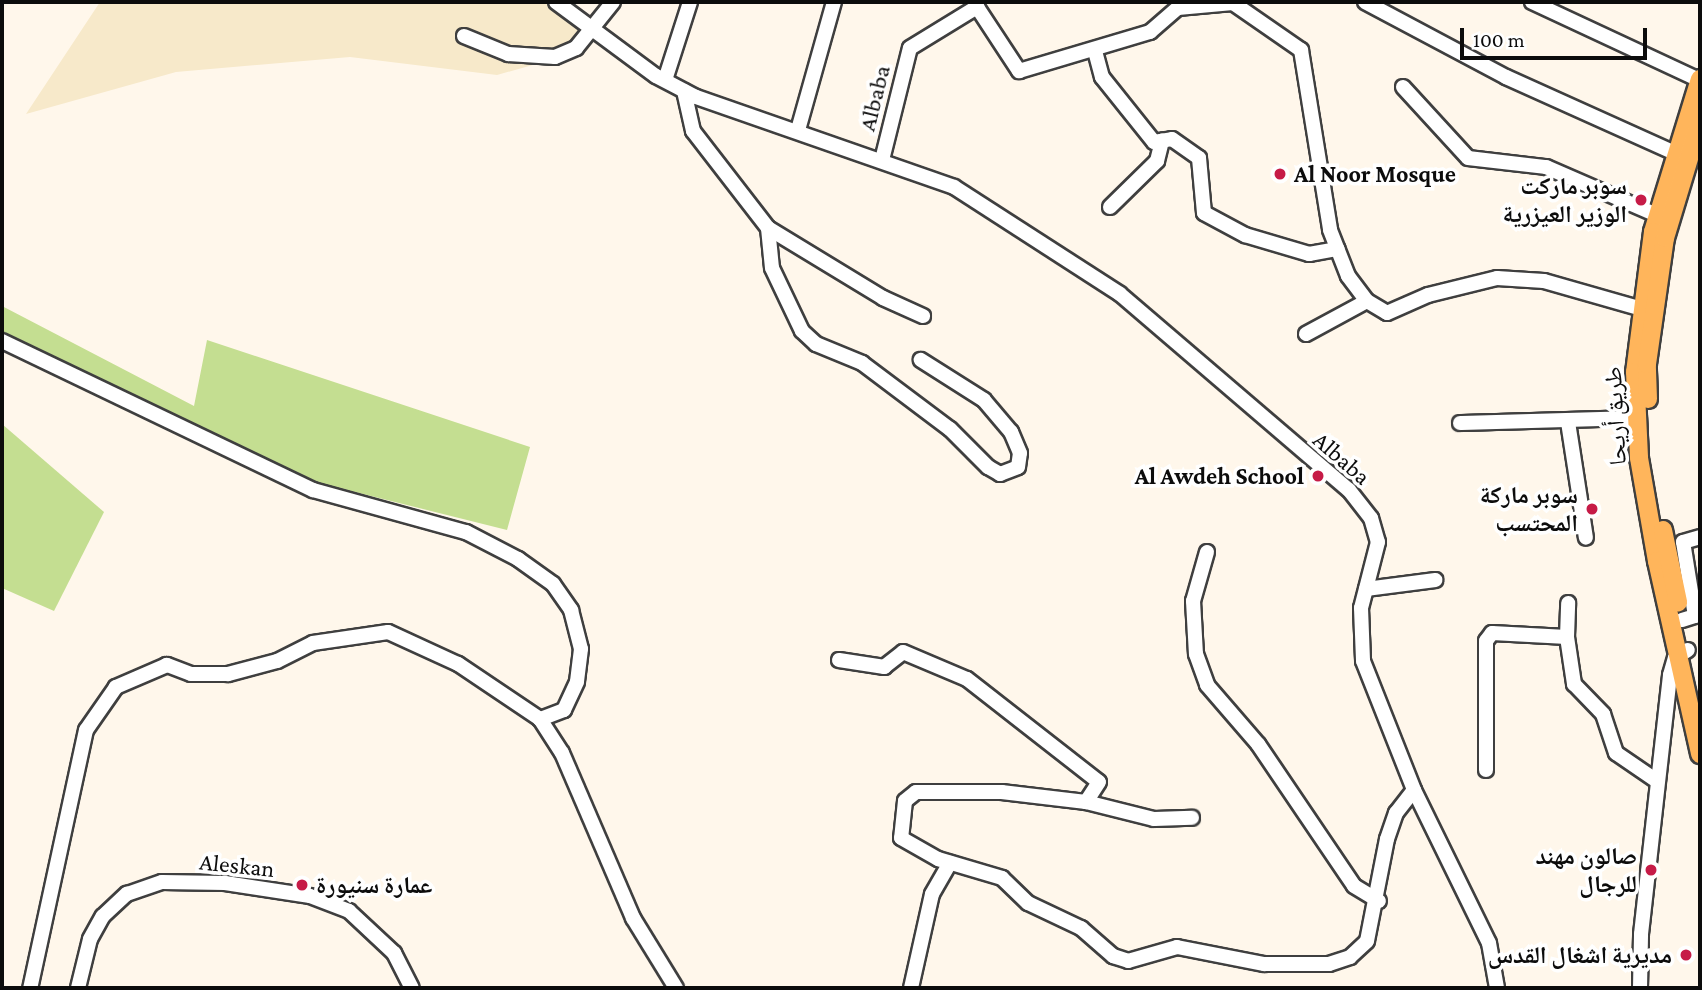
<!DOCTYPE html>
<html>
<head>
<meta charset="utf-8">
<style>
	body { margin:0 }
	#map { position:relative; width:1702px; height:990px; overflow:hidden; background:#fff7eb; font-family:"Crimson Pro","Noto Naskh Arabic",serif }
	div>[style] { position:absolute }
	.farmland>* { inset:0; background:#f7e9ca }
	.forest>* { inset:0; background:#c4de91 }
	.roads { filter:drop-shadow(2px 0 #3f3f3f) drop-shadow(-2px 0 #3f3f3f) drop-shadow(0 2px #3f3f3f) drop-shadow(0 -2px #3f3f3f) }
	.minor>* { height:14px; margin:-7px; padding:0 7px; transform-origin:7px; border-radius:7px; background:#fff }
	.major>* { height:18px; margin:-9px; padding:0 9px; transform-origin:9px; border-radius:9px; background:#ffb55b }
	.dots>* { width:19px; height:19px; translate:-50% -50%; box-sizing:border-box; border:4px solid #fff; border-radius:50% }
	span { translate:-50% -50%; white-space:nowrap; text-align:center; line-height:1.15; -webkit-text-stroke:7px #fff; paint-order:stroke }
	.street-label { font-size:24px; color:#0c0c0c }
	.poi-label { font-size:24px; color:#0c0c0c; font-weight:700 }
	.left { translate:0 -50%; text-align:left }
	.right { translate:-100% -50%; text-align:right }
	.frame { position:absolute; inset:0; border:4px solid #0c0c0c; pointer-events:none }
	.scale { position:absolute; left:1460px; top:28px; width:187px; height:32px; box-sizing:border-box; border:4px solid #0c0c0c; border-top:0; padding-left:9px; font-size:21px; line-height:24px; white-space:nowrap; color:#0c0c0c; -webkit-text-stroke:5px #fff; paint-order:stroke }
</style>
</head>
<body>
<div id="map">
	<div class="farmland">
		<div style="clip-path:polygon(100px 2px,562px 2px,589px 49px,497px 75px,350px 57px,176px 72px,26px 114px)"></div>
	</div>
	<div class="forest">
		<div style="clip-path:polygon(2px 306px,194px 406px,207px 340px,530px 447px,507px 530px,255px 467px,2px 345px)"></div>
		<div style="clip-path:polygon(2px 424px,104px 512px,54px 611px,2px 588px)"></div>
	</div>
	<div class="roads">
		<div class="minor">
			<div style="left:556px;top:2px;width:124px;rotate:36.5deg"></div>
			<div style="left:656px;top:76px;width:45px;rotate:27.7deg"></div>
			<div style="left:696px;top:97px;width:273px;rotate:19.2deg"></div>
			<div style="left:954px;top:187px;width:197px;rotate:32.8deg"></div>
			<div style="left:1120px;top:294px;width:301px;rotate:40.6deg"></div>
			<div style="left:1349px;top:490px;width:36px;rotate:52deg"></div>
			<div style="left:1371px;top:518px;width:25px;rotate:74deg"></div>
			<div style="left:1378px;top:542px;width:68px;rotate:104.4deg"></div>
			<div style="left:1361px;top:608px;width:53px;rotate:87.8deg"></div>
			<div style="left:1363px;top:661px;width:139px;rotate:68.4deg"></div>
			<div style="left:1414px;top:790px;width:170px;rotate:63.9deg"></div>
			<div style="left:1489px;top:943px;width:46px;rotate:79.9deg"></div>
			<div style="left:1365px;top:2px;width:160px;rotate:28deg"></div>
			<div style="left:1506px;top:77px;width:183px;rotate:24.2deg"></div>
			<div style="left:1532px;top:2px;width:184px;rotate:25deg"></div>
			<div style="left:464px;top:36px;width:48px;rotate:22.2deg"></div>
			<div style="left:508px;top:54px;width:47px;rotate:3.7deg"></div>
			<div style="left:555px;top:57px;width:23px;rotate:-23deg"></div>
			<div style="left:576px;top:48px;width:59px;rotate:-51.2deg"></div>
			<div style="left:1095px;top:51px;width:27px;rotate:75deg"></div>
			<div style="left:1102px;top:77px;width:83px;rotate:51.3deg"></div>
			<div style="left:1154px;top:142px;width:18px;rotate:-9deg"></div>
			<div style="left:1172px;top:139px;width:33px;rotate:35deg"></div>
			<div style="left:1199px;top:158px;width:55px;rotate:84.8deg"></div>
			<div style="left:1204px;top:213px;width:47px;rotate:28.2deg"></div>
			<div style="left:1245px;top:235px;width:67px;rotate:16.5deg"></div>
			<div style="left:1309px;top:254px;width:29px;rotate:-10deg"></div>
			<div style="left:665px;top:80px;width:82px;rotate:-72.2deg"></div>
			<div style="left:1403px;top:87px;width:96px;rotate:47.5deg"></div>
			<div style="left:1468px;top:158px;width:79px;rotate:6.6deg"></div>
			<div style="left:1546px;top:167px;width:121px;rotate:23.4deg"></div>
			<div style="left:684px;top:91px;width:41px;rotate:77.3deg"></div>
			<div style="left:693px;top:131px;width:123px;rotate:52.3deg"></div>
			<div style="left:768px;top:228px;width:40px;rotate:84.3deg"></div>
			<div style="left:772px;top:268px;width:70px;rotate:64.5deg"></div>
			<div style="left:802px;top:331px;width:19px;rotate:43deg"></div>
			<div style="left:816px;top:344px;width:50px;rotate:22.4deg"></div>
			<div style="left:862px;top:363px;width:110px;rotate:36.9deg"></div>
			<div style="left:950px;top:429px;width:54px;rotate:45deg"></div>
			<div style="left:988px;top:467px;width:14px;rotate:30deg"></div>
			<div style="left:1000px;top:474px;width:19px;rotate:-21deg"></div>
			<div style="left:1018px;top:467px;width:14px;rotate:-82deg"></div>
			<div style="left:1020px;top:453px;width:23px;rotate:-113deg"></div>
			<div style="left:1011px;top:432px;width:42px;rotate:-130.2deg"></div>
			<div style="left:984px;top:400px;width:75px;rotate:-147.6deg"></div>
			<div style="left:798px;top:130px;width:133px;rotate:-74.3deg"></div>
			<div style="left:882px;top:160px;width:115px;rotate:-76deg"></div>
			<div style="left:910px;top:48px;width:79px;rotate:-31.5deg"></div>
			<div style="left:977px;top:7px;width:77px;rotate:56.7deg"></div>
			<div style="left:1019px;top:71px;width:137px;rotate:-16.6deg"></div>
			<div style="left:1150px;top:32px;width:37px;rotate:-41deg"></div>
			<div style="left:1178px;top:8px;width:55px;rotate:-5.2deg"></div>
			<div style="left:1233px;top:3px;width:83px;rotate:34.7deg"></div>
			<div style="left:1301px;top:50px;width:182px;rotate:80.8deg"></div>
			<div style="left:1330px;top:230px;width:49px;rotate:68.6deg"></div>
			<div style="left:1348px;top:276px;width:31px;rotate:53deg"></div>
			<div style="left:1367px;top:301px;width:23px;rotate:31deg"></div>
			<div style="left:1387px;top:313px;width:45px;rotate:-23.7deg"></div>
			<div style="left:1428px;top:295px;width:71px;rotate:-13.8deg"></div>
			<div style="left:1497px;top:278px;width:47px;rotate:3.7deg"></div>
			<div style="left:1544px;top:281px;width:113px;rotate:15.9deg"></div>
			<div style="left:1110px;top:207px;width:66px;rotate:-44.4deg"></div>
			<div style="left:1157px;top:161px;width:21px;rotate:-76deg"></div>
			<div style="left:768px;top:228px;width:135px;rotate:31.3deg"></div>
			<div style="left:883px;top:298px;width:44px;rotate:24.2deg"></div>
			<div style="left:1306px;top:334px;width:69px;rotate:-28.4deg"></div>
			<div style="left:2px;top:341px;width:345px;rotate:25.6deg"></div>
			<div style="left:313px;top:490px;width:159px;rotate:15.4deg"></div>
			<div style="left:466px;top:532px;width:59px;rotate:27.4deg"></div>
			<div style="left:518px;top:559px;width:43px;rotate:35.5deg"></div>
			<div style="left:553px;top:584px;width:32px;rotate:55deg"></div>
			<div style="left:571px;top:610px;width:40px;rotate:75.6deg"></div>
			<div style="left:581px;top:649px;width:33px;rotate:97deg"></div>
			<div style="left:577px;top:682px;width:31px;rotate:115deg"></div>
			<div style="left:564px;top:710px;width:26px;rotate:159deg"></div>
			<div style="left:540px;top:719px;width:99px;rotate:-146.1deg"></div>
			<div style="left:458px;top:664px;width:77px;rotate:-155.4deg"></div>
			<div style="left:388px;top:632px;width:76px;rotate:171.7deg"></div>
			<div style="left:313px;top:643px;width:40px;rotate:153.4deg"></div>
			<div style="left:277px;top:661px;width:51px;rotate:165.1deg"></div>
			<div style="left:228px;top:674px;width:37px;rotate:180deg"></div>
			<div style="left:191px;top:674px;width:26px;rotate:-159deg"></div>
			<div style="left:167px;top:665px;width:56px;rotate:156.7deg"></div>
			<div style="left:116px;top:687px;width:52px;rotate:124.9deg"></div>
			<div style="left:86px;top:730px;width:264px;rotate:102.2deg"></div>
			<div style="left:1568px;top:422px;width:117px;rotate:81.2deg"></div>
			<div style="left:1460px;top:423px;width:177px;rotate:-1.6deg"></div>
			<div style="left:1207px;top:552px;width:51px;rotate:105.9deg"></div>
			<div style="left:1193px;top:601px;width:53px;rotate:86.8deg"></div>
			<div style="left:1196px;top:654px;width:33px;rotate:70deg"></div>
			<div style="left:1207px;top:685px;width:78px;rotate:49.2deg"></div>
			<div style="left:1258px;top:744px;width:171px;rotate:55.9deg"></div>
			<div style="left:1354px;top:886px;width:29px;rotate:31deg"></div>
			<div style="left:1366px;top:589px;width:70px;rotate:-7.4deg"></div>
			<div style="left:1682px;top:620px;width:14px;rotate:-17deg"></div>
			<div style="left:1695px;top:616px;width:75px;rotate:-99.2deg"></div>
			<div style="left:1683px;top:542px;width:18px;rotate:-16deg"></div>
			<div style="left:1567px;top:637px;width:34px;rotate:-88deg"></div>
			<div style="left:839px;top:660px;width:46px;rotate:8.8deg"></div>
			<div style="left:884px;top:667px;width:24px;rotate:-38deg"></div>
			<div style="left:903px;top:652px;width:69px;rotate:22.9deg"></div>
			<div style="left:967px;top:679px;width:167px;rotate:38deg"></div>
			<div style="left:1099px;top:782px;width:24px;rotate:123deg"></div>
			<div style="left:1086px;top:802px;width:85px;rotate:-173.2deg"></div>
			<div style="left:1002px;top:792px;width:86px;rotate:180deg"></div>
			<div style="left:916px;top:792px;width:14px;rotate:141deg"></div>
			<div style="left:905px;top:801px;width:37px;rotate:96deg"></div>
			<div style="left:901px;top:838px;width:43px;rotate:29.6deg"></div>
			<div style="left:938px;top:859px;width:67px;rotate:16.5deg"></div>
			<div style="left:1002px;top:878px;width:36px;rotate:44deg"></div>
			<div style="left:1028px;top:903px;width:59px;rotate:25.3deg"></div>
			<div style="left:1081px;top:928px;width:43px;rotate:41.2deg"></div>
			<div style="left:1113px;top:956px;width:16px;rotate:18deg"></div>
			<div style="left:1128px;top:961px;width:51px;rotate:-15.9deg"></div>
			<div style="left:1177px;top:947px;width:89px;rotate:11.1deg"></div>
			<div style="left:1264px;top:964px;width:65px"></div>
			<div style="left:1329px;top:964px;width:22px;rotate:-18deg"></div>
			<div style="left:1350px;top:957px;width:23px;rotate:-43deg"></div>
			<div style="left:1367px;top:941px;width:104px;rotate:-78.9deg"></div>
			<div style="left:1387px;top:839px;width:28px;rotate:-71deg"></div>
			<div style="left:1396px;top:813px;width:29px;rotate:-52deg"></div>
			<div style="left:540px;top:719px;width:40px;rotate:57.1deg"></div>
			<div style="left:562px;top:753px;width:180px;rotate:66.7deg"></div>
			<div style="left:633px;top:918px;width:82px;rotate:58.4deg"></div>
			<div style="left:1486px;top:770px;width:129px;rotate:-90deg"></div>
			<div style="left:1486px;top:641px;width:10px;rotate:-53deg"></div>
			<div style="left:1492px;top:633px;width:75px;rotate:3.1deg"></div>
			<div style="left:1567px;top:637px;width:48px;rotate:81.5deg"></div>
			<div style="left:1574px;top:684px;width:42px;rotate:46deg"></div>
			<div style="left:1603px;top:714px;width:41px;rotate:71.6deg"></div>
			<div style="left:1616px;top:753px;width:50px;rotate:34.3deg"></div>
			<div style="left:1086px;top:802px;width:70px;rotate:14deg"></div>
			<div style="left:1154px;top:819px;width:38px;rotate:-2deg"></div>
			<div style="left:78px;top:988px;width:50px;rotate:-76.2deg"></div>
			<div style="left:90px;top:939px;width:26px;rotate:-61deg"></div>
			<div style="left:103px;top:916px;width:33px;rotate:-43deg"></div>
			<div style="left:127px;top:894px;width:37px;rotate:-19deg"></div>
			<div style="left:162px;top:882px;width:63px;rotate:0.9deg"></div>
			<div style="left:225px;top:883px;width:86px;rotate:8.7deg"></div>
			<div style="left:310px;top:896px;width:42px;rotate:21deg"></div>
			<div style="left:349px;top:911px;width:62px;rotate:43deg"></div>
			<div style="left:394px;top:953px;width:39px;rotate:63deg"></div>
			<div style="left:911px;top:988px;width:96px;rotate:-77.4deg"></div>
			<div style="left:932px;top:894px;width:36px;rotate:-60deg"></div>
			<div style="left:1640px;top:988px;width:54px;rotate:-88.9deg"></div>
			<div style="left:1641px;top:934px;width:261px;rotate:-83.6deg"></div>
			<div style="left:1670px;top:675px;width:18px;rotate:-74deg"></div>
			<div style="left:1675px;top:658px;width:15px;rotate:-32deg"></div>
		</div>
		<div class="major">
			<div style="left:1700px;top:79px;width:160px;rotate:107.1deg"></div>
			<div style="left:1653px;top:232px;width:141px;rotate:97.3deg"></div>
			<div style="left:1635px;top:372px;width:86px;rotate:87.3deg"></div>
			<div style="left:1639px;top:458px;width:105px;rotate:80.1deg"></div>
			<div style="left:1657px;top:561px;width:198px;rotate:77.4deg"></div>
			<div style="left:1648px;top:399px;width:35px;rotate:-92deg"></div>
			<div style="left:1647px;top:364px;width:127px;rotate:-81.9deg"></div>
			<div style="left:1665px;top:238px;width:121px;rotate:-73.2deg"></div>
			<div style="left:1663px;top:530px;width:74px;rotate:78.2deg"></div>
		</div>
	</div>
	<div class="dots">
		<div style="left:1280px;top:174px;background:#c61b47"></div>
		<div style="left:1641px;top:200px;background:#c61b47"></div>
		<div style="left:1318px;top:476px;background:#c61b47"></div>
		<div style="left:1592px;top:509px;background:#c61b47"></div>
		<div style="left:1651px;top:870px;background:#c61b47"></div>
		<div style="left:302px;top:885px;background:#c61b47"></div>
		<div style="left:1686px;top:955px;background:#c61b47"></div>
	</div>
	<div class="street-label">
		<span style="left:874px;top:98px;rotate:-76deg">Albaba</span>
		<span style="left:1615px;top:416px;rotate:-93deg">طريق أريحا</span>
		<span style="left:1342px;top:458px;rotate:41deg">Albaba</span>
		<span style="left:237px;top:865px;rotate:6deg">Aleskan</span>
	</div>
	<div class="poi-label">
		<span class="left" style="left:1294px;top:174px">Al Noor Mosque</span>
		<span class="right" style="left:1627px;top:200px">سوبر ماركت<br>الوزير العيزرية</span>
		<span class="right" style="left:1304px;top:476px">Al Awdeh School</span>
		<span class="right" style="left:1578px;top:509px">سوبر ماركة<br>المحتسب</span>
		<span class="right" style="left:1637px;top:870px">صالون مهند<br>للرجال</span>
		<span class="left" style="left:316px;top:885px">عمارة سنيورة</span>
		<span class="right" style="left:1672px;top:955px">مديرية اشغال القدس</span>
	</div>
	<div class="frame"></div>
	<div class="scale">100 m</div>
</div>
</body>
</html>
